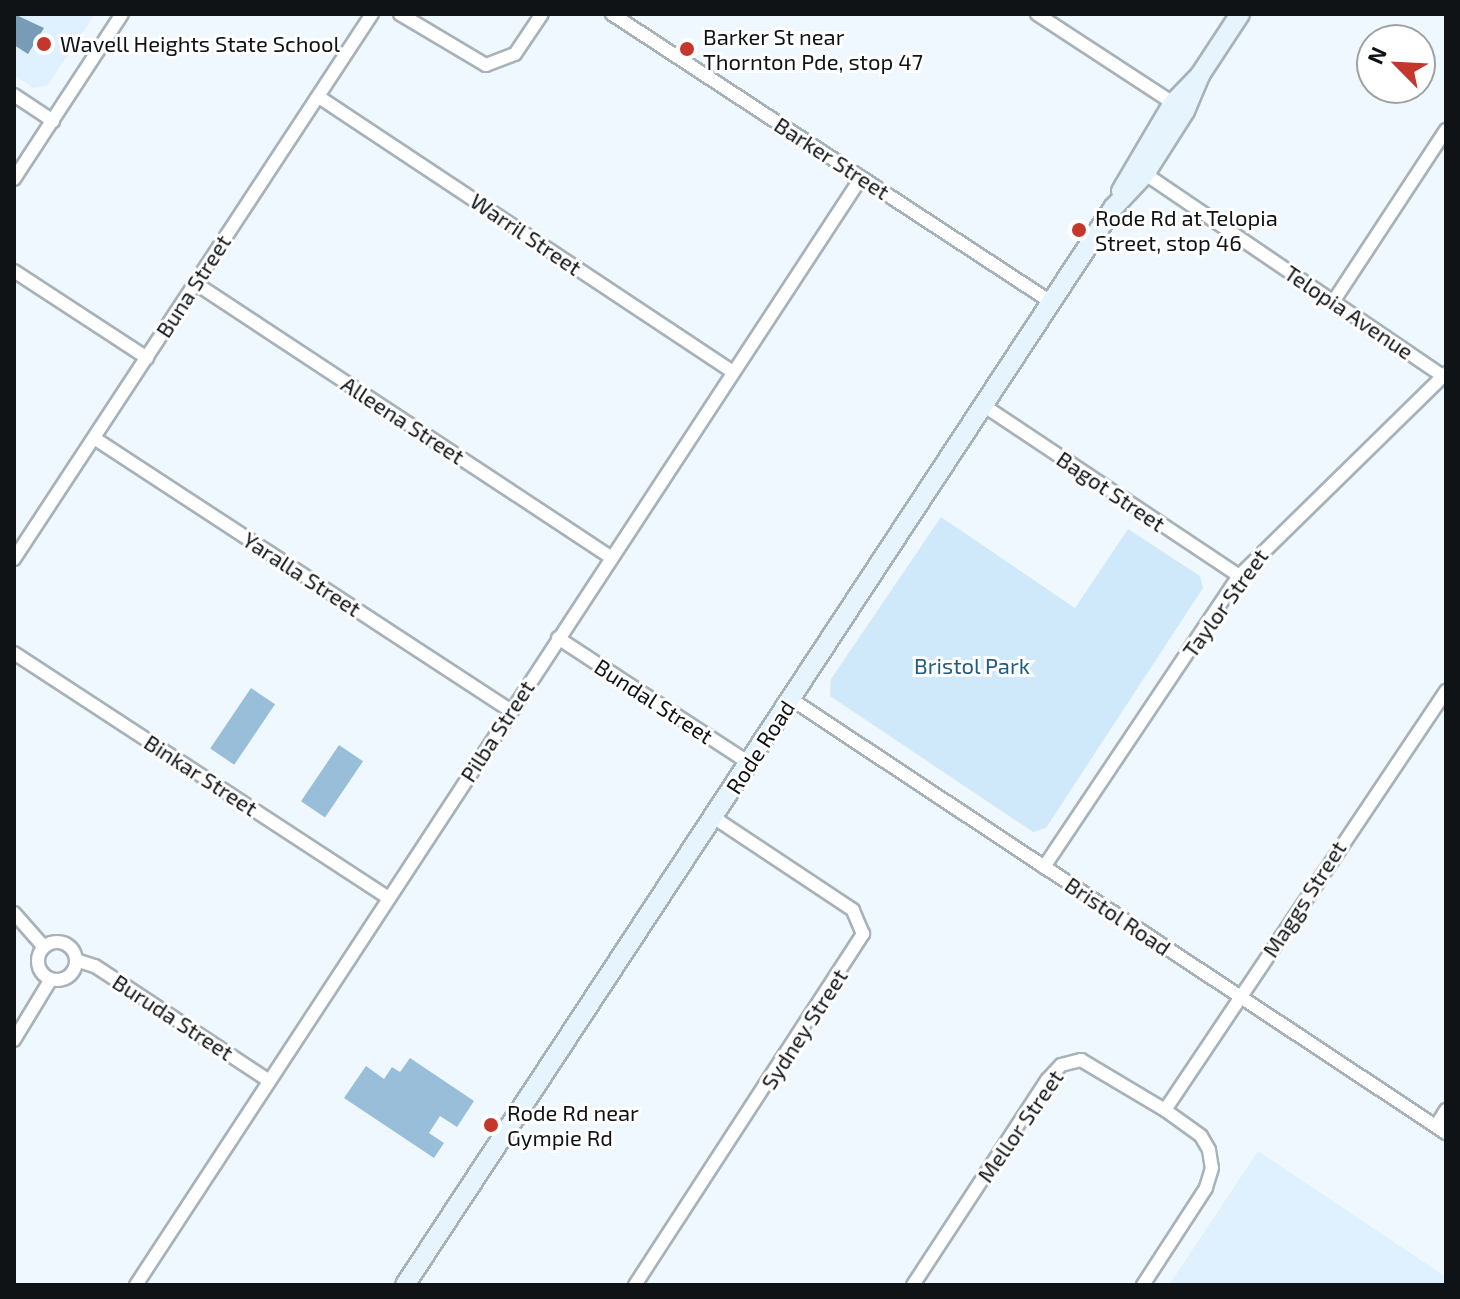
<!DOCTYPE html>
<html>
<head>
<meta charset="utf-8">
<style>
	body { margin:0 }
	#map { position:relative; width:1460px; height:1299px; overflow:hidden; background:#eff8fe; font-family:"Exo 2",sans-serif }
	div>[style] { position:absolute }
	.built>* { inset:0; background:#dff1fe }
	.green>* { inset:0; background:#cfe9fb }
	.water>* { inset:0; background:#789cb6 }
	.building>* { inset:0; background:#99bed9; transform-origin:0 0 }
	.roads { filter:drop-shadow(2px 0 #a8b2b9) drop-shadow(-2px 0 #a8b2b9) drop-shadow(0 2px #a8b2b9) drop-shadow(0 -2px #a8b2b9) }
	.minor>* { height:12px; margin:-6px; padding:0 6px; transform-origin:6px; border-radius:6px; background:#fff }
	.minor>.ring { margin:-6px; padding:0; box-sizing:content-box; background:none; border:12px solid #fff; border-radius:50% }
	.secondary>* { height:18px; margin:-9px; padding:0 9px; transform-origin:9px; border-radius:9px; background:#e6f4fd }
	.dots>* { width:22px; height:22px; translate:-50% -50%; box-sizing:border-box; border:4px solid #fff; border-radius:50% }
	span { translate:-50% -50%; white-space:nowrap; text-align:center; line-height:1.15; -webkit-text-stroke:6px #fff; paint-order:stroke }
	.poi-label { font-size:22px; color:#0f1315 }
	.left { translate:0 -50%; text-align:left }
	.street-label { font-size:22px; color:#0f1315 }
	.park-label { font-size:22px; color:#1e5c80 }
	.frame { position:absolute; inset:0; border:16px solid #0f1315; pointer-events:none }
	.north { position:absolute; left:1356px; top:24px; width:80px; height:80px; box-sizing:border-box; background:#fff; border:2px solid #9fa1a1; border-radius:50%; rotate:294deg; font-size:22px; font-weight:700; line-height:32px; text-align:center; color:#0f1315 }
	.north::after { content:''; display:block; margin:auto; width:28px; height:36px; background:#c5372d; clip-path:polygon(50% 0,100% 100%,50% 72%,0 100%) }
</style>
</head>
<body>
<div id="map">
	<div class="built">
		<div style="clip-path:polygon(14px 14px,95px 14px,48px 85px,33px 88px,14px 75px)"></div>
		<div style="clip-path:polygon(1258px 1151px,1446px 1277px,1446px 1285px,1169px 1285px)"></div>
	</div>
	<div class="green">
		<div style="clip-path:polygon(941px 517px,1075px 608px,1128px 529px,1200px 576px,1203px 588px,1046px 828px,1033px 832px,830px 696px,831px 679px)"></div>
	</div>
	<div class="water">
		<div style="clip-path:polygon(14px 14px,44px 28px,28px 54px,14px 45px)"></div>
	</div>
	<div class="building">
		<div style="left:251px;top:688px;width:29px;height:73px;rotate:34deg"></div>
		<div style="left:339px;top:745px;width:29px;height:68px;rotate:34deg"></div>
		<div style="clip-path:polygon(410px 1058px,474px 1101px,457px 1127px,440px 1116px,429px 1133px,444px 1143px,434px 1158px,344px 1098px,366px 1066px,384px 1079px,392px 1067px,400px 1072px)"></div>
	</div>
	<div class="roads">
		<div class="minor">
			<div style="left:400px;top:14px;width:100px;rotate:30.7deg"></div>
			<div style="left:486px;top:65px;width:31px;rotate:-21deg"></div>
			<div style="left:515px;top:54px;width:48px;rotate:-56deg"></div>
			<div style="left:612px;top:14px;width:525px;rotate:33.27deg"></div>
			<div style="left:1037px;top:14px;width:170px;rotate:33.2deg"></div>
			<div style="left:14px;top:95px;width:47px;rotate:33.7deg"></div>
			<div style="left:319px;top:97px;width:496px;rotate:33.6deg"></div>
			<div style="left:1141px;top:171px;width:369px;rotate:34.2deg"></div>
			<div style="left:14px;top:179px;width:197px;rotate:-56.8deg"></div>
			<div style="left:14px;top:271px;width:159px;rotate:33.2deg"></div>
			<div style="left:195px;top:283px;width:498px;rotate:33.4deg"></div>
			<div style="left:1333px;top:302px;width:206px;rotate:-56.7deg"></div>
			<div style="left:983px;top:405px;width:308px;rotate:33.7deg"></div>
			<div style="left:94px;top:438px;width:497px;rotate:33.2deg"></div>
			<div style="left:14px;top:559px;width:652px;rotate:-56.7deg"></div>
			<div style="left:558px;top:638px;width:228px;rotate:33.2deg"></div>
			<div style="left:14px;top:653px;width:448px;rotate:33.2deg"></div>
			<div style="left:791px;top:699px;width:786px;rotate:33.53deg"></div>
			<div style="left:1044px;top:867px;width:350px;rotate:-56.2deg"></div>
			<div style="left:1239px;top:576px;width:290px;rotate:-44.4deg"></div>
			<div style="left:14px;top:913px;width:45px;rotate:48.6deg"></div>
			<div class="ring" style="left:38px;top:942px;width:26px;height:26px"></div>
			<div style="left:76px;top:960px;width:20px;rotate:18deg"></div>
			<div style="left:95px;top:966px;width:207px;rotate:33.4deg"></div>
			<div style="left:14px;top:1040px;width:71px;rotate:-58.8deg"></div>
			<div style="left:1165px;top:1110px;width:505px;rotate:-56.15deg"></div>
			<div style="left:1436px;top:1126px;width:19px;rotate:-58deg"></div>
			<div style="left:136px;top:1285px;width:1323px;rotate:-56.78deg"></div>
			<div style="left:635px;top:1285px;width:419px;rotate:-57deg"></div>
			<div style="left:863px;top:934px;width:26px;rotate:-113deg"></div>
			<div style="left:853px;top:910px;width:168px;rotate:-146.4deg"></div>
			<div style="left:913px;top:1285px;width:246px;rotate:-56.8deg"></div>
			<div style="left:1048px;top:1079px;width:19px;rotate:-47deg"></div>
			<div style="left:1061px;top:1065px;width:21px;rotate:-14deg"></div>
			<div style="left:1081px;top:1060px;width:98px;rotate:30.8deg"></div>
			<div style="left:1165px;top:1110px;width:44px;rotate:35.8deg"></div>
			<div style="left:1201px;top:1136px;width:16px;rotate:60deg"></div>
			<div style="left:1209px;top:1150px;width:18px;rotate:81deg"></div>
			<div style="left:1212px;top:1168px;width:21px;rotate:107deg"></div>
			<div style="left:1206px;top:1188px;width:116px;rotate:123deg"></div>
		</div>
		<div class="secondary">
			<div style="left:1121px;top:191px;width:102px;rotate:-59.4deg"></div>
			<div style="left:1173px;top:103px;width:39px;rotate:-46deg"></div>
			<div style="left:1200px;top:75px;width:73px;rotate:-56.7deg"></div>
			<div style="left:405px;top:1285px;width:1289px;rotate:-56.68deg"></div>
			<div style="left:1113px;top:208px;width:47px;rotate:-46.7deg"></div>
			<div style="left:1145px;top:174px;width:75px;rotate:-57.6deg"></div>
			<div style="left:1185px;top:111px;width:39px;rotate:-67deg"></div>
		</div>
	</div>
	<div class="dots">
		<div style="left:44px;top:44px;background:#c5372d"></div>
		<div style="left:687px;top:49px;background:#c5372d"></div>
		<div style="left:1079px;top:230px;background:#c5372d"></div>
		<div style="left:491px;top:1125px;background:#c5372d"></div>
	</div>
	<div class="poi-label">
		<span class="left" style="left:703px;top:49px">Barker St near<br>Thornton Pde, stop 47</span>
		<span class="left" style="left:60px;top:44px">Wavell Heights State School</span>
		<span class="left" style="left:1095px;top:230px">Rode Rd at Telopia<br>Street, stop 46</span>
		<span class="left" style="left:507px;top:1125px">Rode Rd near<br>Gympie Rd</span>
	</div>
	<div class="street-label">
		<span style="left:832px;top:158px;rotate:33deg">Barker Street</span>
		<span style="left:526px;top:234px;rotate:34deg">Warril Street</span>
		<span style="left:193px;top:286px;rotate:-57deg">Buna Street</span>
		<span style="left:1349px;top:312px;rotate:34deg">Telopia Avenue</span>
		<span style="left:403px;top:420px;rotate:33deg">Alleena Street</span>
		<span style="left:1111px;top:491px;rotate:34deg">Bagot Street</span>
		<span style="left:302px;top:574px;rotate:33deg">Yaralla Street</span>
		<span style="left:1225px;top:603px;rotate:-54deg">Taylor Street</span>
		<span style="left:654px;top:701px;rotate:33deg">Bundal Street</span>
		<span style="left:497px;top:731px;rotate:-57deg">Pilba Street</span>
		<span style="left:760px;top:747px;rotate:-57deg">Rode Road</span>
		<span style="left:201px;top:775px;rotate:33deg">Binkar Street</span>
		<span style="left:1304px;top:899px;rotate:-57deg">Maggs Street</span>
		<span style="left:1118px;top:916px;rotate:34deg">Bristol Road</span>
		<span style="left:173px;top:1017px;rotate:33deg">Buruda Street</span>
		<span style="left:804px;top:1029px;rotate:-57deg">Sydney Street</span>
		<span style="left:1020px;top:1126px;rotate:-55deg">Mellor Street</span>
	</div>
	<div class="park-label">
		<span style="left:972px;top:666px">Bristol Park</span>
	</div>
	<div class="frame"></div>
	<div class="north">N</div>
</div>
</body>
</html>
